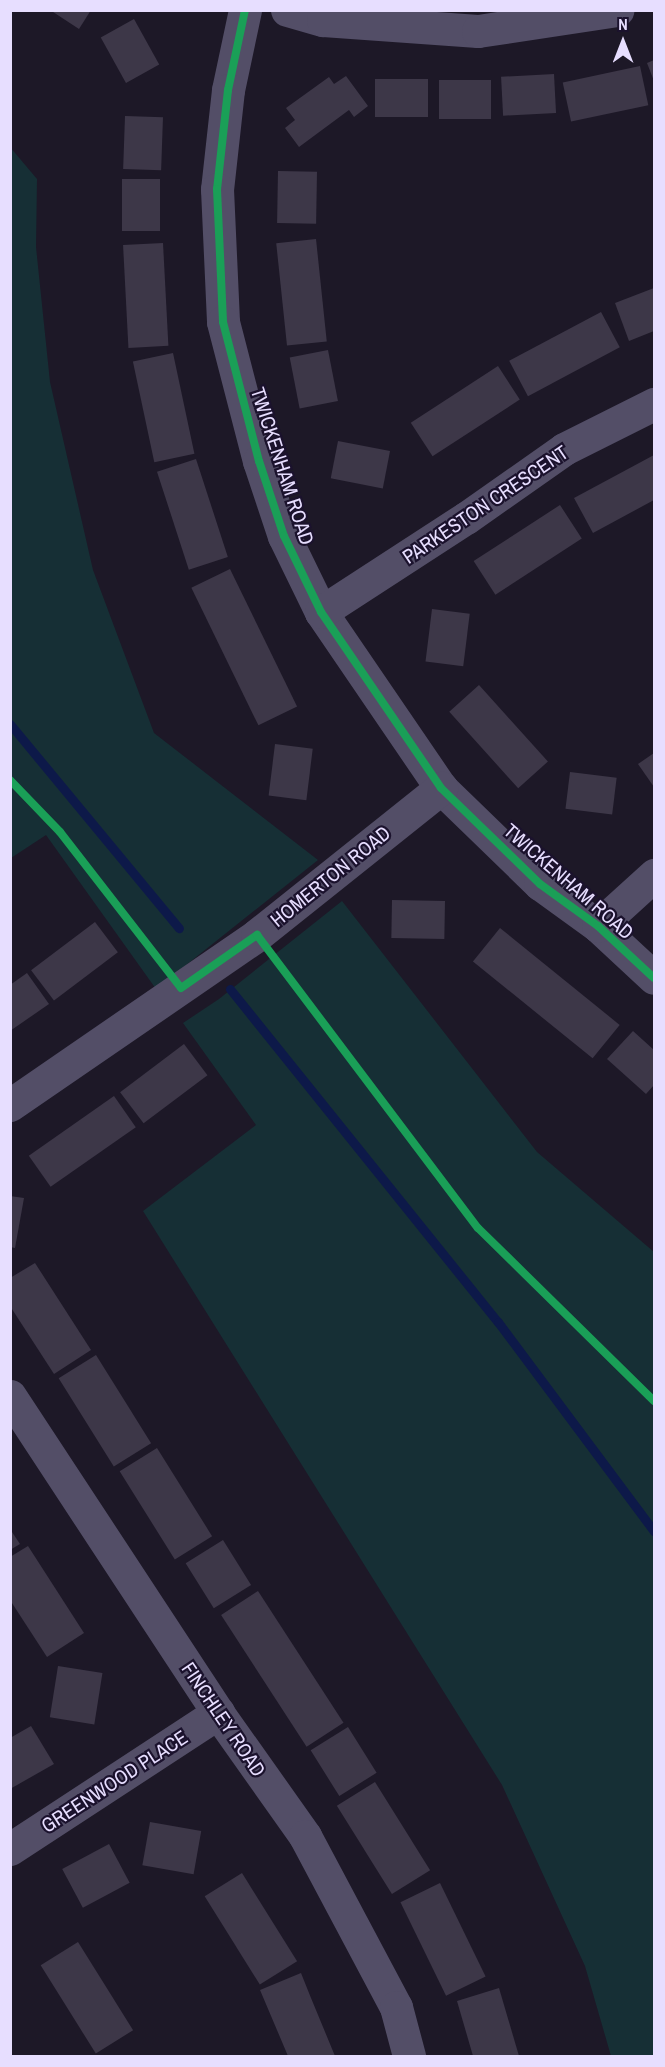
<!DOCTYPE html>
<html>
<head>
<meta charset="utf-8">
<style>
	body { margin:0 }
	#map { position:relative; width:665px; height:2067px; overflow:hidden; background:#1d1827; font-family:"Archivo Narrow",sans-serif }
	div>[style] { position:absolute }
	.green>* { inset:0; background:#162f35 }
	.stream>* { height:9px; margin:-4.5px; padding:0 4.5px; transform-origin:4.5px; border-radius:4.5px; background:#0d1949 }
	.building>* { inset:0; background:#3d3748; transform-origin:0 0 }
	.street>* { height:33px; margin:-16.5px; padding:0 16.5px; transform-origin:16.5px; border-radius:16.5px; background:#534e67 }
	.cycleway>* { height:8px; margin:-4px; padding:0 4px; transform-origin:4px; border-radius:4px; background:#1a9f57 }
	span { translate:-50% -50%; white-space:nowrap; text-align:center; line-height:1.15; -webkit-text-stroke:4.5px #1b122d; paint-order:stroke }
	.street-label { font-size:20px; color:#e7deff }
	.frame { position:absolute; inset:0; border:12px solid #e7deff; pointer-events:none }
	.north { position:absolute; left:593px; top:12px; width:60px; height:60px; -webkit-text-stroke:4px #1b122d; paint-order:stroke; rotate:0deg; font-size:16px; font-weight:700; line-height:24px; text-align:center; color:#e7deff }
	.north::after { content:''; display:block; margin:auto; width:21px; height:27px; background:#e7deff; clip-path:polygon(50% 0,100% 100%,50% 72%,0 100%) }
</style>
</head>
<body>
<div id="map">
	<div class="green">
		<div style="clip-path:polygon(10px 147px,37px 179px,36px 247px,50px 382px,93px 570px,154px 733px,318px 860px,156px 989px,46px 835px,11px 858px)"></div>
		<div style="clip-path:polygon(342px 901px,537px 1152px,654px 1252px,654px 2056px,611px 2056px,585px 1966px,502px 1785px,143px 1211px,256px 1125px,183px 1023px,219px 999px)"></div>
	</div>
	<div class="stream">
		<div style="left:10px;top:724px;width:265px;rotate:50.4deg"></div>
		<div style="left:230px;top:989px;width:427px;rotate:51.2deg"></div>
		<div style="left:498px;top:1322px;width:261px;rotate:53.3deg"></div>
	</div>
	<div class="building">
		<div style="clip-path:polygon(50px 10px,91px 10px,79px 29px)"></div>
		<div style="left:134px;top:19px;width:52px;height:38px;rotate:61deg"></div>
		<div style="clip-path:polygon(654px 60px,654px 81px,647px 63px)"></div>
		<div style="left:640px;top:66px;width:40px;height:79px;rotate:78deg"></div>
		<div style="left:554px;top:74px;width:39px;height:53px;rotate:87deg"></div>
		<div style="clip-path:polygon(346px 76px,368px 106px,354px 117px,349px 110px,299px 147px,285px 128px,295px 120px,286px 108px,329px 77px,334px 84px)"></div>
		<div style="left:375px;top:79px;width:53px;height:38px"></div>
		<div style="left:439px;top:80px;width:52px;height:39px"></div>
		<div style="left:125px;top:116px;width:38px;height:53px;rotate:2deg"></div>
		<div style="left:278px;top:171px;width:39px;height:52px;rotate:1deg"></div>
		<div style="left:122px;top:179px;width:38px;height:52px"></div>
		<div style="left:316px;top:239px;width:103px;height:40px;rotate:84deg"></div>
		<div style="left:163px;top:243px;width:103px;height:40px;rotate:87deg"></div>
		<div style="clip-path:polygon(654px 288px,654px 331px,629px 341px,615px 303px)"></div>
		<div style="left:601px;top:312px;width:40px;height:104px;rotate:62deg"></div>
		<div style="left:328px;top:350px;width:52px;height:39px;rotate:79deg"></div>
		<div style="left:173px;top:353px;width:103px;height:41px;rotate:78deg"></div>
		<div style="left:498px;top:366px;width:40px;height:104px;rotate:57deg"></div>
		<div style="left:338px;top:441px;width:53px;height:38px;rotate:11deg"></div>
		<div style="clip-path:polygon(654px 455px,654px 500px,593px 533px,574px 498px)"></div>
		<div style="left:196px;top:459px;width:103px;height:41px;rotate:72deg"></div>
		<div style="left:560px;top:505px;width:40px;height:103px;rotate:57deg"></div>
		<div style="left:230px;top:569px;width:153px;height:43px;rotate:64deg"></div>
		<div style="left:432px;top:609px;width:38px;height:53px;rotate:7deg"></div>
		<div style="left:479px;top:685px;width:103px;height:40px;rotate:48deg"></div>
		<div style="left:275px;top:744px;width:38px;height:52px;rotate:7deg"></div>
		<div style="clip-path:polygon(654px 753px,654px 787px,638px 764px)"></div>
		<div style="left:570px;top:772px;width:47px;height:37px;rotate:7deg"></div>
		<div style="left:392px;top:900px;width:53px;height:38px;rotate:1deg"></div>
		<div style="left:95px;top:922px;width:38px;height:80px;rotate:53deg"></div>
		<div style="left:500px;top:928px;width:154px;height:43px;rotate:39deg"></div>
		<div style="clip-path:polygon(27px 973px,49px 1004px,10px 1031px,10px 985px)"></div>
		<div style="clip-path:polygon(633px 1031px,654px 1050px,654px 1085px,646px 1094px,607px 1059px)"></div>
		<div style="left:184px;top:1044px;width:39px;height:80px;rotate:53deg"></div>
		<div style="left:114px;top:1096px;width:38px;height:104px;rotate:55deg"></div>
		<div style="clip-path:polygon(10px 1196px,24px 1198px,15px 1248px,10px 1247px)"></div>
		<div style="clip-path:polygon(35px 1263px,91px 1350px,54px 1374px,10px 1306px,10px 1278px)"></div>
		<div style="left:96px;top:1355px;width:104px;height:44px;rotate:58deg"></div>
		<div style="left:157px;top:1448px;width:104px;height:44px;rotate:58deg"></div>
		<div style="clip-path:polygon(10px 1529px,20px 1544px,10px 1550px)"></div>
		<div style="left:223px;top:1540px;width:53px;height:44px;rotate:58deg"></div>
		<div style="clip-path:polygon(28px 1546px,84px 1633px,47px 1657px,10px 1600px,10px 1557px)"></div>
		<div style="left:258px;top:1591px;width:157px;height:44px;rotate:57deg"></div>
		<div style="left:58px;top:1666px;width:45px;height:52px;rotate:9deg"></div>
		<div style="clip-path:polygon(31px 1726px,54px 1764px,10px 1789px,10px 1738px)"></div>
		<div style="left:348px;top:1727px;width:54px;height:44px;rotate:58deg"></div>
		<div style="left:375px;top:1782px;width:104px;height:45px;rotate:58deg"></div>
		<div style="left:150px;top:1822px;width:52px;height:44px;rotate:10deg"></div>
		<div style="left:109px;top:1844px;width:44px;height:53px;rotate:62deg"></div>
		<div style="left:242px;top:1873px;width:104px;height:44px;rotate:58deg"></div>
		<div style="left:440px;top:1883px;width:104px;height:44px;rotate:64deg"></div>
		<div style="left:78px;top:1942px;width:104px;height:44px;rotate:58deg"></div>
		<div style="clip-path:polygon(301px 1973px,311px 1998px,335px 2056px,288px 2056px,260px 1990px)"></div>
		<div style="clip-path:polygon(499px 1988px,519px 2056px,473px 2056px,457px 2001px)"></div>
	</div>
	<div class="street">
		<div style="left:245px;top:10px;width:82px;rotate:102deg"></div>
		<div style="left:228px;top:90px;width:100px;rotate:96.3deg"></div>
		<div style="left:217px;top:189px;width:133px;rotate:87.4deg"></div>
		<div style="left:223px;top:322px;width:144px;rotate:75.5deg"></div>
		<div style="left:259px;top:461px;width:79px;rotate:71.6deg"></div>
		<div style="left:284px;top:536px;width:85px;rotate:64deg"></div>
		<div style="left:321px;top:612px;width:213px;rotate:55.7deg"></div>
		<div style="left:441px;top:788px;width:138px;rotate:44.1deg"></div>
		<div style="left:540px;top:884px;width:72px;rotate:35.9deg"></div>
		<div style="left:598px;top:926px;width:76px;rotate:42.9deg"></div>
		<div style="left:287px;top:10px;width:37px;rotate:16deg"></div>
		<div style="left:323px;top:20px;width:155px;rotate:4.1deg"></div>
		<div style="left:478px;top:31px;width:141px;rotate:-8.6deg"></div>
		<div style="left:321px;top:612px;width:173px;rotate:-33deg"></div>
		<div style="left:466px;top:518px;width:120px;rotate:-35.1deg"></div>
		<div style="left:564px;top:449px;width:101px;rotate:-26.6deg"></div>
		<div style="left:598px;top:926px;width:76px;rotate:-42.3deg"></div>
		<div style="left:10px;top:1105px;width:300px;rotate:-34.5deg"></div>
		<div style="left:257px;top:935px;width:236px;rotate:-38.6deg"></div>
		<div style="left:10px;top:1396px;width:379px;rotate:56.7deg"></div>
		<div style="left:218px;top:1713px;width:151px;rotate:54.7deg"></div>
		<div style="left:305px;top:1836px;width:194px;rotate:62deg"></div>
		<div style="left:396px;top:2007px;width:51px;rotate:75.1deg"></div>
		<div style="left:10px;top:1849px;width:249px;rotate:-33.2deg"></div>
	</div>
	<div class="cycleway">
		<div style="left:245px;top:10px;width:82px;rotate:102deg"></div>
		<div style="left:228px;top:90px;width:100px;rotate:96.3deg"></div>
		<div style="left:217px;top:189px;width:133px;rotate:87.4deg"></div>
		<div style="left:223px;top:322px;width:144px;rotate:75.5deg"></div>
		<div style="left:259px;top:461px;width:79px;rotate:71.6deg"></div>
		<div style="left:284px;top:536px;width:85px;rotate:64deg"></div>
		<div style="left:321px;top:612px;width:213px;rotate:55.7deg"></div>
		<div style="left:441px;top:788px;width:138px;rotate:44.1deg"></div>
		<div style="left:540px;top:884px;width:72px;rotate:35.9deg"></div>
		<div style="left:598px;top:926px;width:76px;rotate:42.9deg"></div>
		<div style="left:10px;top:780px;width:72px;rotate:46.1deg"></div>
		<div style="left:60px;top:832px;width:197px;rotate:52.2deg"></div>
		<div style="left:181px;top:988px;width:93px;rotate:-34.9deg"></div>
		<div style="left:257px;top:935px;width:367px;rotate:53deg"></div>
		<div style="left:478px;top:1228px;width:247px;rotate:44.5deg"></div>
	</div>
	<div class="street-label">
		<span style="left:283px;top:466px;rotate:72deg">TWICKENHAM ROAD</span>
		<span style="left:485px;top:504px;rotate:-34deg">PARKESTON CRESCENT</span>
		<span style="left:330px;top:876px;rotate:-39deg">HOMERTON ROAD</span>
		<span style="left:569px;top:881px;rotate:41deg">TWICKENHAM ROAD</span>
		<span style="left:224px;top:1719px;rotate:56deg">FINCHLEY ROAD</span>
		<span style="left:114px;top:1781px;rotate:-33deg">GREENWOOD PLACE</span>
	</div>
	<div class="frame"></div>
	<div class="north">N</div>
</div>
</body>
</html>
